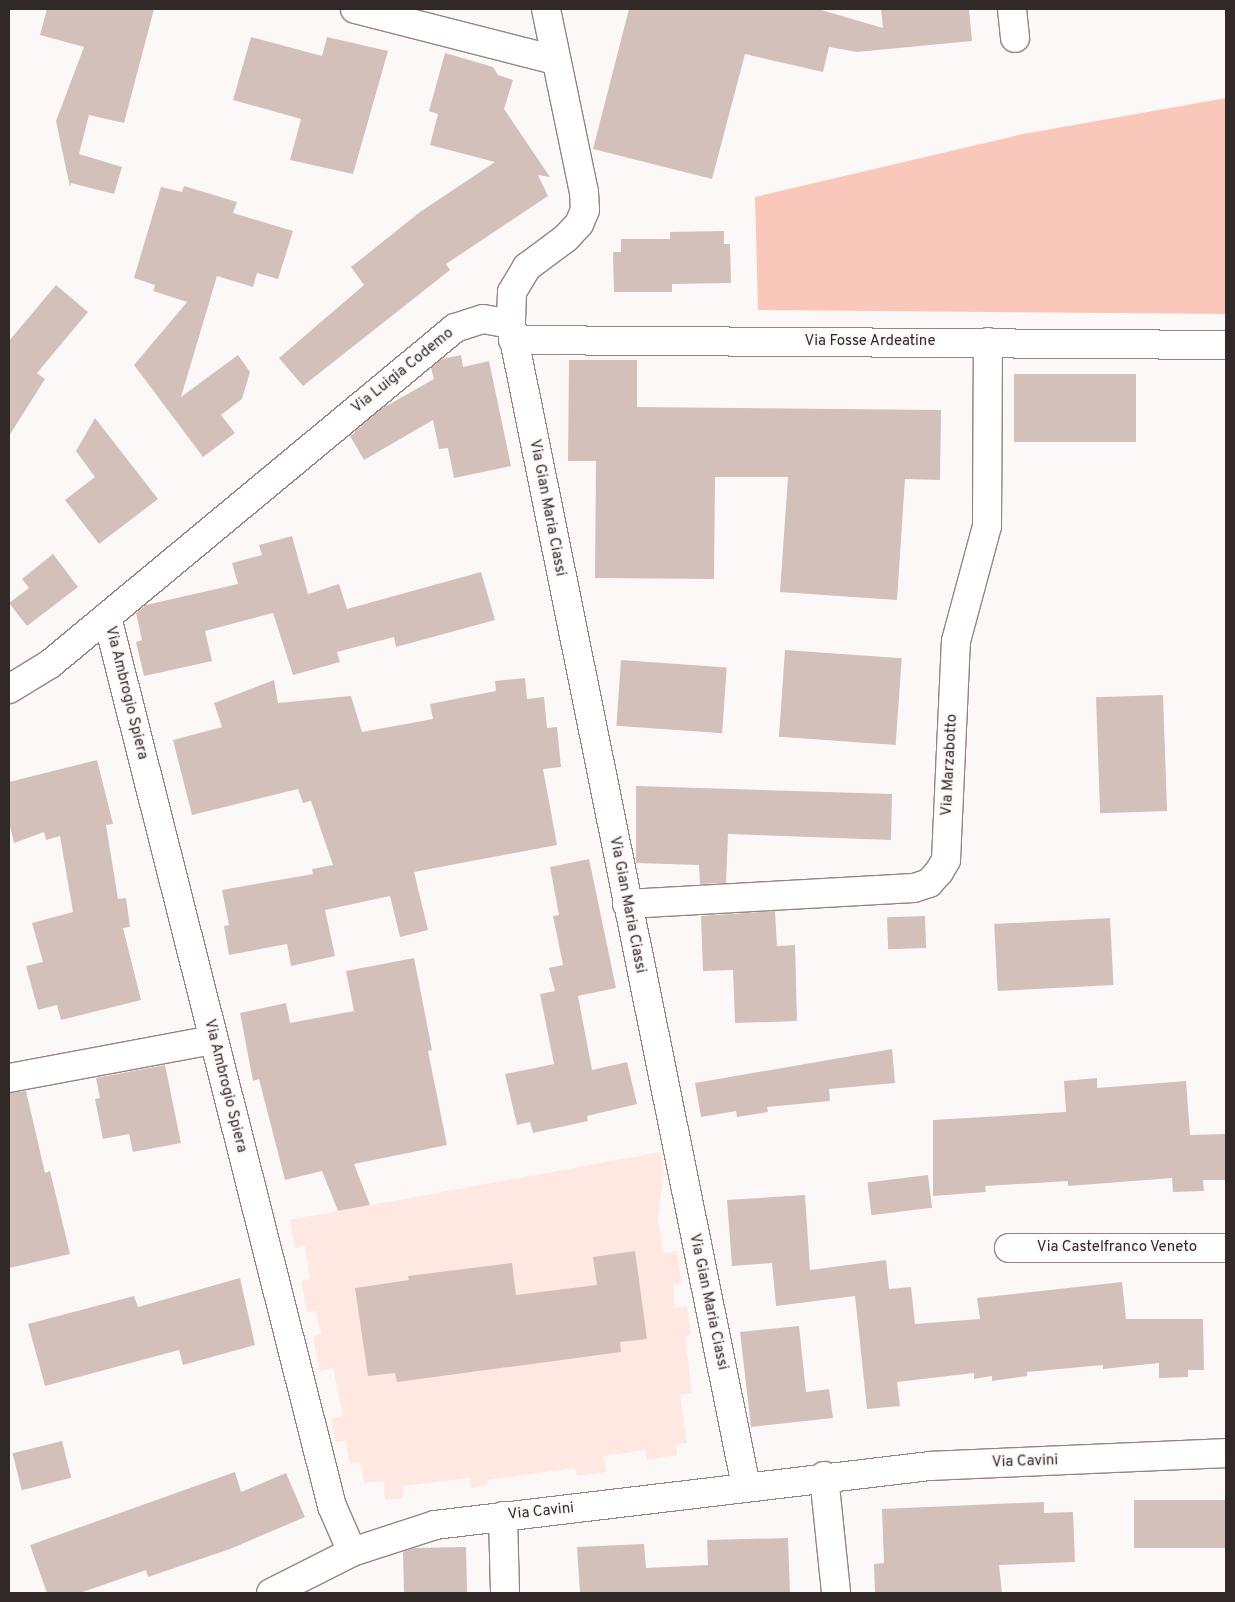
<!DOCTYPE html>
<html>
<head>
<meta charset="utf-8">
<style>
	body { margin:0 }
	#map { position:relative; width:1235px; height:1602px; overflow:hidden; background:#fcf8f7; font-family:Overpass,sans-serif }
	div>[style] { position:absolute }
	.built>* { inset:0; background:#ffe8e1 }
	.green>* { inset:0; background:#f9c8bb }
	.building>* { inset:0; background:#d3c0ba; transform-origin:0 0 }
	.roads { filter:drop-shadow(1px 0 #978480) drop-shadow(-1px 0 #978480) drop-shadow(0 1px #978480) drop-shadow(0 -1px #978480) }
	.street>* { height:28px; margin:-14px; padding:0 14px; transform-origin:14px; border-radius:14px; background:#fff }
	span { translate:-50% -50%; white-space:nowrap; text-align:center; line-height:1.15; -webkit-text-stroke:4.5px #fcf8f7; paint-order:stroke }
	.street-label { font-size:15px; color:#312927 }
	.frame { position:absolute; inset:0; border:10px solid #312927; pointer-events:none }
</style>
</head>
<body>
<div id="map">
	<div class="built">
		<div style="clip-path:polygon(660px 1152px,664px 1171px,658px 1219px,663px 1253px,677px 1251px,682px 1284px,673px 1285px,675px 1308px,687px 1306px,691px 1335px,685px 1336px,692px 1393px,680px 1395px,687px 1443px,676px 1444px,677px 1455px,647px 1460px,645px 1450px,604px 1456px,606px 1472px,577px 1476px,575px 1468px,487px 1480px,488px 1485px,471px 1488px,469px 1478px,403px 1486px,403px 1498px,385px 1500px,384px 1481px,364px 1483px,360px 1462px,350px 1464px,345px 1441px,336px 1442px,331px 1419px,343px 1415px,333px 1368px,320px 1371px,313px 1337px,321px 1334px,316px 1311px,307px 1312px,301px 1281px,310px 1279px,305px 1246px,295px 1248px,290px 1220px)"></div>
	</div>
	<div class="green">
		<div style="clip-path:polygon(1226px 98px,1226px 314px,758px 310px,755px 197px,1023px 134px)"></div>
	</div>
	<div class="building">
		<div style="clip-path:polygon(47px 9px,154px 9px,124px 123px,89px 115px,79px 154px,122px 167px,114px 194px,71px 183px,70px 187px,56px 121px,84px 47px,40px 35px)"></div>
		<div style="clip-path:polygon(629px 9px,818px 9px,883px 28px,881px 9px,969px 9px,972px 41px,857px 52px,829px 47px,823px 72px,745px 54px,712px 179px,593px 149px)"></div>
		<div style="clip-path:polygon(251px 37px,322px 56px,327px 37px,388px 51px,353px 174px,290px 160px,301px 119px,233px 100px)"></div>
		<div style="clip-path:polygon(445px 53px,493px 67px,498px 75px,513px 80px,504px 109px,550px 177px,538px 175px,548px 196px,446px 264px,450px 270px,303px 386px,279px 358px,364px 285px,351px 267px,420px 212px,495px 162px,430px 145px,438px 114px,429px 111px)"></div>
		<div style="clip-path:polygon(184px 186px,237px 202px,233px 213px,293px 231px,278px 279px,257px 273px,253px 287px,217px 276px,181px 397px,238px 355px,250px 372px,242px 399px,221px 415px,235px 433px,203px 457px,134px 365px,187px 302px,153px 291px,155px 285px,134px 278px,161px 187px,182px 192px)"></div>
		<div style="clip-path:polygon(724px 231px,724px 244px,730px 244px,731px 283px,672px 284px,672px 292px,614px 292px,613px 252px,621px 252px,621px 239px,670px 239px,670px 232px)"></div>
		<div style="clip-path:polygon(56px 285px,88px 312px,37px 373px,45px 379px,9px 436px,9px 341px)"></div>
		<div style="clip-path:polygon(461px 355px,463px 367px,489px 361px,511px 466px,454px 478px,448px 448px,439px 449px,433px 420px,364px 460px,350px 436px,381px 409px,434px 379px,431px 368px,442px 359px)"></div>
		<div style="clip-path:polygon(569px 360px,637px 360px,637px 407px,941px 410px,940px 480px,905px 479px,897px 600px,780px 592px,788px 477px,715px 477px,714px 579px,595px 578px,596px 461px,568px 461px)"></div>
		<div style="left:1014px;top:374px;width:122px;height:68px"></div>
		<div style="clip-path:polygon(95px 418px,158px 499px,99px 544px,65px 500px,95px 477px,76px 451px)"></div>
		<div style="clip-path:polygon(292px 536px,308px 594px,339px 584px,347px 609px,481px 572px,495px 620px,396px 647px,394px 637px,337px 652px,340px 662px,293px 675px,273px 613px,205px 631px,212px 661px,144px 676px,136px 642px,142px 640px,136px 613px,146px 605px,238px 584px,232px 563px,262px 555px,259px 545px)"></div>
		<div style="clip-path:polygon(53px 554px,78px 587px,27px 626px,9px 603px,29px 588px,22px 579px)"></div>
		<div style="left:785px;top:650px;width:117px;height:87px;rotate:4deg"></div>
		<div style="left:621px;top:660px;width:106px;height:66px;rotate:4deg"></div>
		<div style="clip-path:polygon(525px 678px,527px 699px,544px 697px,547px 728px,557px 727px,561px 767px,543px 769px,557px 845px,414px 872px,428px 930px,400px 937px,390px 896px,325px 910px,335px 956px,291px 966px,287px 944px,229px 955px,224px 926px,229px 925px,222px 890px,313px 874px,312px 869px,333px 865px,311px 801px,303px 803px,298px 789px,192px 815px,173px 740px,222px 727px,214px 703px,274px 680px,278px 703px,351px 696px,362px 732px,433px 719px,430px 704px,496px 691px,495px 681px)"></div>
		<div style="left:1163px;top:695px;width:116px;height:67px;rotate:88deg"></div>
		<div style="clip-path:polygon(97px 760px,113px 824px,106px 825px,118px 899px,126px 898px,130px 927px,123px 928px,141px 1000px,61px 1020px,57px 1005px,38px 1010px,26px 966px,43px 962px,32px 923px,73px 912px,60px 836px,46px 840px,44px 832px,14px 843px,9px 822px,9px 782px)"></div>
		<div style="clip-path:polygon(636px 786px,892px 794px,891px 840px,728px 834px,726px 883px,700px 884px,699px 865px,636px 863px)"></div>
		<div style="clip-path:polygon(589px 859px,616px 988px,578px 996px,592px 1070px,627px 1062px,637px 1104px,587px 1116px,588px 1121px,533px 1133px,530px 1122px,517px 1125px,505px 1074px,554px 1064px,540px 994px,555px 991px,549px 968px,563px 965px,553px 916px,559px 915px,550px 867px)"></div>
		<div style="clip-path:polygon(775px 911px,777px 946px,795px 945px,797px 1021px,735px 1023px,733px 970px,703px 971px,701px 916px)"></div>
		<div style="left:925px;top:916px;width:32px;height:38px;rotate:88deg"></div>
		<div style="left:1110px;top:918px;width:67px;height:116px;rotate:87deg"></div>
		<div style="clip-path:polygon(414px 958px,432px 1050px,428px 1051px,447px 1145px,354px 1164px,370px 1205px,338px 1211px,322px 1171px,285px 1180px,259px 1079px,253px 1081px,240px 1013px,286px 1003px,290px 1023px,354px 1011px,346px 971px)"></div>
		<div style="clip-path:polygon(892px 1049px,895px 1083px,829px 1089px,830px 1101px,767px 1107px,768px 1112px,737px 1117px,736px 1111px,701px 1117px,695px 1083px)"></div>
		<div style="clip-path:polygon(165px 1065px,181px 1143px,133px 1152px,129px 1134px,103px 1139px,95px 1099px,100px 1098px,96px 1078px)"></div>
		<div style="clip-path:polygon(1097px 1078px,1097px 1088px,1186px 1081px,1190px 1135px,1226px 1134px,1226px 1180px,1203px 1180px,1204px 1191px,1173px 1192px,1172px 1178px,1068px 1186px,1068px 1181px,985px 1186px,986px 1192px,933px 1196px,933px 1120px,1066px 1112px,1064px 1081px)"></div>
		<div style="clip-path:polygon(26px 1091px,45px 1173px,50px 1171px,70px 1254px,9px 1268px,9px 1093px)"></div>
		<div style="left:928px;top:1175px;width:33px;height:61px;rotate:83deg"></div>
		<div style="clip-path:polygon(805px 1195px,810px 1270px,886px 1260px,889px 1289px,911px 1287px,915px 1324px,980px 1319px,977px 1298px,1122px 1282px,1126px 1319px,1203px 1319px,1204px 1370px,1188px 1370px,1188px 1377px,1159px 1378px,1159px 1363px,1103px 1369px,1103px 1365px,1027px 1372px,1027px 1376px,992px 1381px,992px 1376px,974px 1379px,974px 1373px,897px 1382px,900px 1406px,867px 1409px,855px 1296px,776px 1306px,772px 1263px,732px 1266px,727px 1200px)"></div>
		<div style="clip-path:polygon(635px 1251px,647px 1339px,620px 1342px,621px 1352px,397px 1382px,395px 1373px,368px 1376px,355px 1288px,409px 1280px,408px 1276px,512px 1263px,516px 1295px,597px 1285px,593px 1257px)"></div>
		<div style="clip-path:polygon(240px 1278px,255px 1345px,183px 1365px,179px 1350px,45px 1386px,28px 1324px,134px 1296px,138px 1307px)"></div>
		<div style="clip-path:polygon(799px 1326px,806px 1392px,829px 1389px,833px 1418px,751px 1427px,740px 1332px)"></div>
		<div style="left:62px;top:1441px;width:38px;height:51px;rotate:76deg"></div>
		<div style="clip-path:polygon(235px 1472px,241px 1492px,286px 1473px,305px 1517px,230px 1549px,148px 1577px,146px 1570px,80px 1593px,47px 1593px,30px 1545px)"></div>
		<div style="left:1226px;top:1500px;width:48px;height:92px;rotate:90deg"></div>
		<div style="clip-path:polygon(1044px 1502px,1044px 1513px,1073px 1512px,1075px 1562px,999px 1565px,1002px 1593px,875px 1593px,874px 1564px,884px 1563px,882px 1509px)"></div>
		<div style="clip-path:polygon(788px 1538px,790px 1593px,580px 1593px,577px 1547px,644px 1544px,646px 1568px,708px 1565px,707px 1540px)"></div>
		<div style="clip-path:polygon(466px 1547px,467px 1593px,404px 1593px,403px 1552px,414px 1548px)"></div>
	</div>
	<div class="roads">
		<div class="street">
			<div style="left:355px;top:9px;width:206px;rotate:14.3deg"></div>
			<div style="left:546px;top:9px;width:187px;rotate:78.3deg"></div>
			<div style="left:584px;top:192px;width:18px;rotate:87deg"></div>
			<div style="left:585px;top:210px;width:15px;rotate:113deg"></div>
			<div style="left:579px;top:224px;width:19px;rotate:133deg"></div>
			<div style="left:566px;top:238px;width:49px;rotate:143.4deg"></div>
			<div style="left:527px;top:267px;width:29px;rotate:121deg"></div>
			<div style="left:512px;top:292px;width:32px;rotate:92deg"></div>
			<div style="left:511px;top:324px;width:1186px;rotate:78.57deg"></div>
			<div style="left:1012px;top:9px;width:29px;rotate:84deg"></div>
			<div style="left:513px;top:340px;width:713px;rotate:0.4deg"></div>
			<div style="left:107px;top:617px;width:917px;rotate:75.8deg"></div>
			<div style="left:332px;top:1506px;width:50px;rotate:66.5deg"></div>
			<div style="left:9px;top:689px;width:48px;rotate:-31.4deg"></div>
			<div style="left:50px;top:664px;width:526px;rotate:-39.68deg"></div>
			<div style="left:455px;top:328px;width:29px;rotate:-18deg"></div>
			<div style="left:483px;top:319px;width:28px;rotate:10deg"></div>
			<div style="left:627px;top:904px;width:287px;rotate:-3.2deg"></div>
			<div style="left:914px;top:888px;width:16px;rotate:-18deg"></div>
			<div style="left:929px;top:883px;width:15px;rotate:-48deg"></div>
			<div style="left:939px;top:872px;width:14px;rotate:-60deg"></div>
			<div style="left:946px;top:860px;width:219px;rotate:-87.4deg"></div>
			<div style="left:956px;top:641px;width:119px;rotate:-74.9deg"></div>
			<div style="left:987px;top:526px;width:184px;rotate:-89.7deg"></div>
			<div style="left:9px;top:1078px;width:208px;rotate:-10.6deg"></div>
			<div style="left:1009px;top:1248px;width:217px"></div>
			<div style="left:824px;top:1476px;width:118px;rotate:84.1deg"></div>
			<div style="left:503px;top:1516px;width:77px;rotate:88.5deg"></div>
			<div style="left:271px;top:1593px;width:91px;rotate:-26.8deg"></div>
			<div style="left:352px;top:1552px;width:87px;rotate:-18deg"></div>
			<div style="left:435px;top:1525px;width:499px;rotate:-6.8deg"></div>
			<div style="left:931px;top:1466px;width:295px;rotate:-2.5deg"></div>
		</div>
	</div>
	<div class="street-label">
		<span style="left:870px;top:342px">Via Fosse Ardeatine</span>
		<span style="left:403px;top:371px;rotate:-39deg">Via Luigia Codemo</span>
		<span style="left:547px;top:508px;rotate:79deg">Via Gian Maria Ciassi</span>
		<span style="left:126px;top:693px;rotate:76deg">Via Ambrogio Spiera</span>
		<span style="left:950px;top:765px;rotate:-87deg">Via Marzabotto</span>
		<span style="left:627px;top:905px;rotate:79deg">Via Gian Maria Ciassi</span>
		<span style="left:225px;top:1086px;rotate:76deg">Via Ambrogio Spiera</span>
		<span style="left:1117px;top:1248px">Via Castelfranco Veneto</span>
		<span style="left:708px;top:1302px;rotate:78deg">Via Gian Maria Ciassi</span>
		<span style="left:1025px;top:1462px;rotate:-2deg">Via Cavini</span>
		<span style="left:541px;top:1512px;rotate:-6deg">Via Cavini</span>
	</div>
	<div class="frame"></div>
</div>
</body>
</html>
